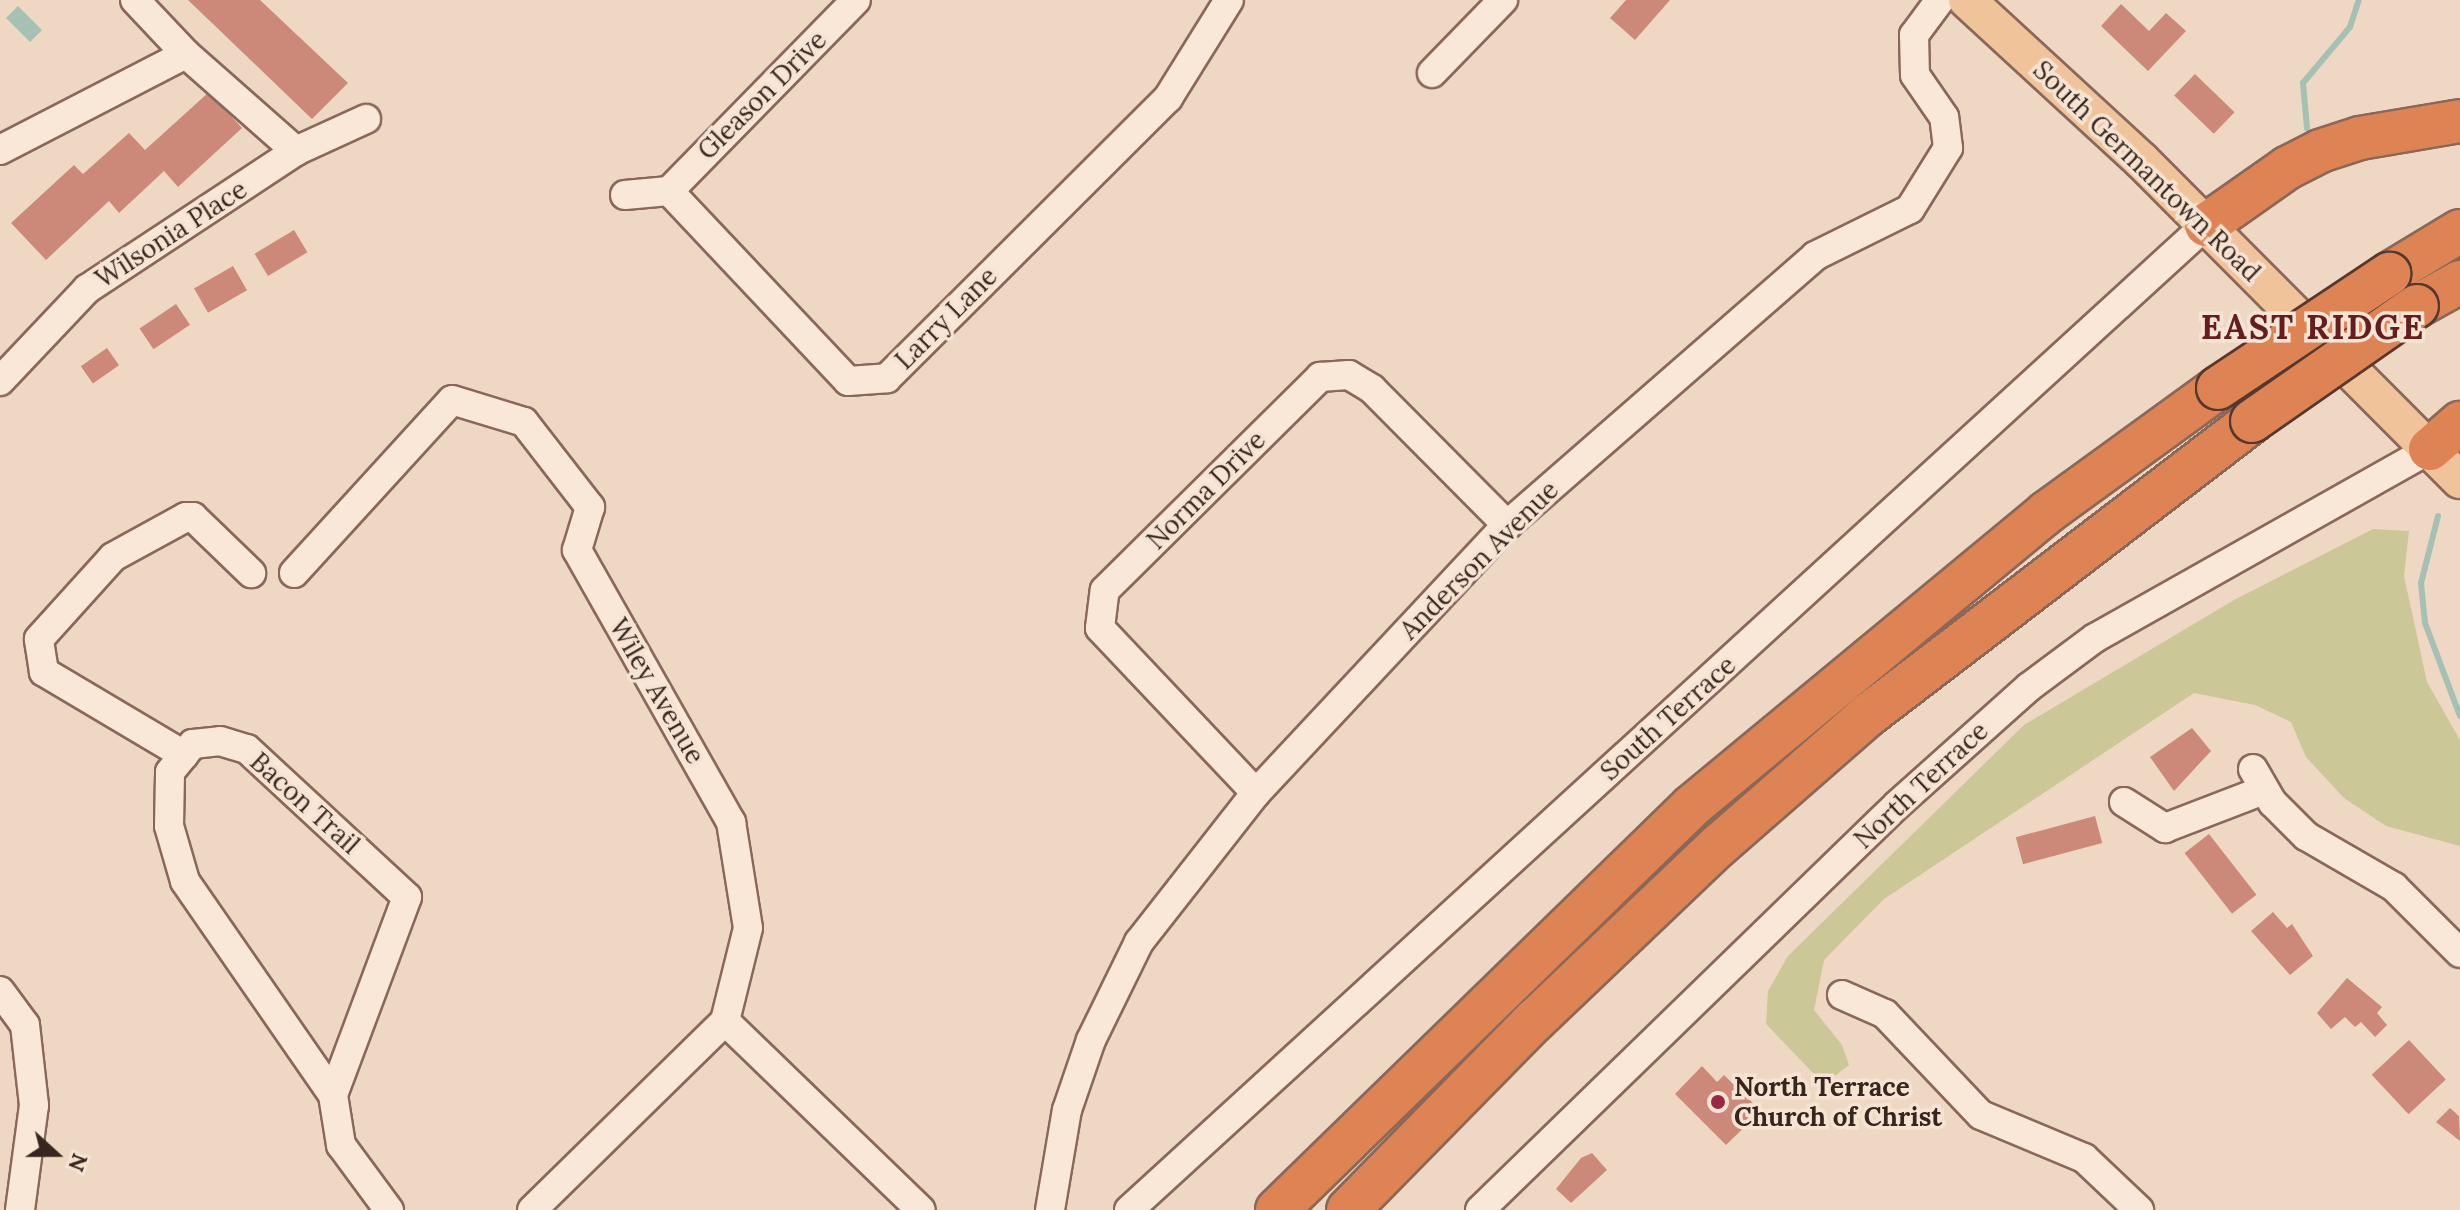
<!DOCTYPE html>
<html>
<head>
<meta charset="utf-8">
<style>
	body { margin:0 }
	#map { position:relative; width:2460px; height:1210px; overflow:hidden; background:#eed8c3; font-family:Lora,serif }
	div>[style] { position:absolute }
	.green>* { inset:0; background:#ccc797 }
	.water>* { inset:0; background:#a5c1b3; transform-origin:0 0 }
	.stream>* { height:6px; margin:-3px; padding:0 3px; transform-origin:3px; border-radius:3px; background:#a5c1b3 }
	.building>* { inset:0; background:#cc8979; transform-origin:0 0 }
	.roads { filter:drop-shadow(2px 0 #89685a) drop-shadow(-2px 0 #89685a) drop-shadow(0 2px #89685a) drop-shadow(0 -2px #89685a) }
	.minor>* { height:28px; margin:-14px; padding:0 14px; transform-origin:14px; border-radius:14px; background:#f9e7d7 }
	.major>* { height:36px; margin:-18px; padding:0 18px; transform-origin:18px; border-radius:18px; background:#f1c39b }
	.highway>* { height:42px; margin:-21px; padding:0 21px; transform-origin:21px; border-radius:21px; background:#dd8354 }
	.bridges { filter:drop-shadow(2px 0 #56382e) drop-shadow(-2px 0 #56382e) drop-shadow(0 2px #56382e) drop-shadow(0 -2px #56382e) }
	.highway-bridge>* { height:42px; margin:-21px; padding:0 21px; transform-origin:21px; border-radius:21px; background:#dd8354 }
	.dots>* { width:22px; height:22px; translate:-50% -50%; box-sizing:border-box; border:4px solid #f5e4d3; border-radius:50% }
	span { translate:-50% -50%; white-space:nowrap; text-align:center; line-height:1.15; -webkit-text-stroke:7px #f5e4d3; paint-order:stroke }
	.street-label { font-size:26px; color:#38251e }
	.poi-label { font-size:26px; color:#38251e; font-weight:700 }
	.left { translate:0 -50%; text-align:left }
	.district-label { font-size:34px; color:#651d1e; font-weight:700; letter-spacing:2px }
	.north { position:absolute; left:16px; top:1114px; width:80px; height:80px; -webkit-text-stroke:6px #f5e4d3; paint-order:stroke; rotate:111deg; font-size:22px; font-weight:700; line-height:32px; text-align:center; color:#38251e }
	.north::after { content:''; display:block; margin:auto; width:28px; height:36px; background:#38251e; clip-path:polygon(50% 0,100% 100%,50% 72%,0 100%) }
</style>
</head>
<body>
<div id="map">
	<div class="green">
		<div style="clip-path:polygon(2373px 529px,2409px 531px,2404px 576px,2427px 682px,2460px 740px,2460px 846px,2386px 826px,2344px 798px,2306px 757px,2291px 722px,2255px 705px,2194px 693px,1884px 899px,1824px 960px,1814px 1010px,1842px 1045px,1849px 1065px,1836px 1075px,1815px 1075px,1766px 1024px,1768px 991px,1788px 956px,2024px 725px,2234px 600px)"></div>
	</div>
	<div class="water">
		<div style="left:18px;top:6px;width:34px;height:17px;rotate:45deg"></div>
	</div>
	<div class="stream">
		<div style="left:2307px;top:128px;width:45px;rotate:-95.1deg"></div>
		<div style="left:2303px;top:83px;width:73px;rotate:-50deg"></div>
		<div style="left:2350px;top:27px;width:28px;rotate:-72deg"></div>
		<div style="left:2438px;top:516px;width:69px;rotate:104.2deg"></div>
		<div style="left:2421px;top:583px;width:40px;rotate:84.3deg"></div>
		<div style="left:2425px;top:623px;width:99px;rotate:69.4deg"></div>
	</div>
	<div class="building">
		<div style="clip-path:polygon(188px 0,260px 0,348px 83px,312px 119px)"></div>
		<div style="clip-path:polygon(1626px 0,1670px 0,1635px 40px,1610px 18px)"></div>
		<div style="clip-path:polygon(2121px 4px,2149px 31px,2166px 13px,2186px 31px,2148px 71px,2101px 26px)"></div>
		<div style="left:2195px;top:74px;width:55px;height:30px;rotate:44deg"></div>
		<div style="clip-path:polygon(209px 92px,242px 128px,178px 187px,164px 171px,119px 213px,109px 201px,46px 260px,11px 223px,74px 165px,83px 174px,129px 133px,145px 150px)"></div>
		<div style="left:294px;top:230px;width:26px;height:46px;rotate:59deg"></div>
		<div style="left:233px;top:266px;width:28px;height:45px;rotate:60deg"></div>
		<div style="left:176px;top:304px;width:25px;height:44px;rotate:56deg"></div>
		<div style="left:107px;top:348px;width:21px;height:32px;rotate:55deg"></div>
		<div style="clip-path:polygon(2192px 728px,2211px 751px,2174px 791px,2150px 757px)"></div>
		<div style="left:2095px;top:816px;width:28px;height:82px;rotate:75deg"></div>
		<div style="left:2209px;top:834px;width:77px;height:31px;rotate:52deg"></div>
		<div style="clip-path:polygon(2273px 912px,2287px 928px,2292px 924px,2313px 956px,2290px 975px,2251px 931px)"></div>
		<div style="clip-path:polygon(2347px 978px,2382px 1007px,2377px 1013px,2387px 1025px,2375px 1037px,2361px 1022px,2355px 1027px,2345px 1017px,2331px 1029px,2317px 1013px)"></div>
		<div style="left:2409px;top:1040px;width:54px;height:51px;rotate:47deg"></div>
		<div style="clip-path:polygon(1702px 1066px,1717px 1082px,1724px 1075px,1761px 1111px,1726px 1145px,1675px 1094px)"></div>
		<div style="clip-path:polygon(2450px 1108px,2459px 1116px,2460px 1141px,2436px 1122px)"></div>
		<div style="clip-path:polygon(1592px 1153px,1607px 1170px,1571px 1203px,1556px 1189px,1581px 1158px)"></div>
	</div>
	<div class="roads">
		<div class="minor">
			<div style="left:135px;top:0;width:74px;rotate:46.6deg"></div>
			<div style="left:186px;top:54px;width:147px;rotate:41.4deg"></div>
			<div style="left:1432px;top:73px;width:102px;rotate:-45.8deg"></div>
			<div style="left:0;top:150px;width:209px;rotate:-27.3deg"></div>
			<div style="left:669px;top:191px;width:267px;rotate:-45.6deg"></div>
			<div style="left:625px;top:195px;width:44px;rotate:-5.2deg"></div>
			<div style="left:669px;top:191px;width:261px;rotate:46.7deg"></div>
			<div style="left:848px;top:381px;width:39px;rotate:-4deg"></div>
			<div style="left:887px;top:378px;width:397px;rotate:-44.9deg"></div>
			<div style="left:1168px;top:98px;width:115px;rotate:-58.1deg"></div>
			<div style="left:0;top:381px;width:127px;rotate:-46.6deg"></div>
			<div style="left:87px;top:289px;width:250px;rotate:-33.4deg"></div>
			<div style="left:296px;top:151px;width:77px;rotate:-24.6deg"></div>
			<div style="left:294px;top:573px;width:234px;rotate:-47.6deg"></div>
			<div style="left:452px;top:400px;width:75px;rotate:17deg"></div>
			<div style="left:524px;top:422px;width:108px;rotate:52.2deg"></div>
			<div style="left:590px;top:507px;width:45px;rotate:106.8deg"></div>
			<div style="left:577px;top:550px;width:313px;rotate:60.5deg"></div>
			<div style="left:731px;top:822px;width:107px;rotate:80.9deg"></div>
			<div style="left:748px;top:928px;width:96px;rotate:103.9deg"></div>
			<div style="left:725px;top:1021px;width:270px;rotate:135.6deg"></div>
			<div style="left:220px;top:741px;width:28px;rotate:17deg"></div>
			<div style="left:247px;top:749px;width:218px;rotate:42.8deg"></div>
			<div style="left:407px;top:897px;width:211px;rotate:110.5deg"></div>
			<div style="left:333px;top:1095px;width:260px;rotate:-124.7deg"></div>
			<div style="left:185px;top:881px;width:57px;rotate:-106.2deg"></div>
			<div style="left:169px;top:826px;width:54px;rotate:-88.9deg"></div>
			<div style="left:170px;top:772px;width:36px;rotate:-51deg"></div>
			<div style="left:193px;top:744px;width:27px;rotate:-6deg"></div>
			<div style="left:184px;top:755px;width:163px;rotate:-149.3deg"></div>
			<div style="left:44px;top:672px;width:33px;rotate:-99deg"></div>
			<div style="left:39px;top:639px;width:110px;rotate:-47.9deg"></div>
			<div style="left:113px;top:557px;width:83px;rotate:-28.7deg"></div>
			<div style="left:186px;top:517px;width:7px"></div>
			<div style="left:193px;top:517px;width:81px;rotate:44deg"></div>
			<div style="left:2253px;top:769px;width:39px;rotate:60deg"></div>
			<div style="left:2273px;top:803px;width:47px;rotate:45deg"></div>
			<div style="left:2306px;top:836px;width:102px;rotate:30.1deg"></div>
			<div style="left:2394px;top:887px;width:93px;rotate:45deg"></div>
			<div style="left:1256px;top:793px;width:227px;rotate:-133.4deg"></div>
			<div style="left:1100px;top:628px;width:38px;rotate:-83deg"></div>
			<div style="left:1105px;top:590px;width:303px;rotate:-44.7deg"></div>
			<div style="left:1320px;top:377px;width:29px;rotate:-4deg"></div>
			<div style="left:1349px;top:375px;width:27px;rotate:31deg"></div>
			<div style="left:1372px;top:389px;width:192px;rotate:45.2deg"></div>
			<div style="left:2124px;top:802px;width:49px;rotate:32.4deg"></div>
			<div style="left:2165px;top:828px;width:106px;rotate:-21deg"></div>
			<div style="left:0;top:991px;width:42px;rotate:53.7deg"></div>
			<div style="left:25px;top:1025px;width:81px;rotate:83.6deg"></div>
			<div style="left:34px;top:1105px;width:106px;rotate:97.6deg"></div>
			<div style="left:1842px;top:995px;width:47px;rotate:23.8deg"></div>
			<div style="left:1885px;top:1014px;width:139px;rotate:46.5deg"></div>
			<div style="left:1981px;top:1115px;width:112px;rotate:22.7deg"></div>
			<div style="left:2084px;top:1158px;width:76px;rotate:43.4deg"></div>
			<div style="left:725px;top:1021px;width:272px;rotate:44deg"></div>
			<div style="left:333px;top:1095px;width:51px;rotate:80.9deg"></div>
			<div style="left:341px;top:1145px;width:81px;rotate:53.6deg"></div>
			<div style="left:1050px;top:1210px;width:101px;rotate:-80.4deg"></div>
			<div style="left:1067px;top:1110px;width:74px;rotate:-71.1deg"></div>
			<div style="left:1091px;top:1040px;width:109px;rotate:-63.9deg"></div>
			<div style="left:1139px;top:942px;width:189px;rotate:-51.9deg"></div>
			<div style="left:1256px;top:793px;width:367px;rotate:-46.9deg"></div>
			<div style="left:1507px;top:525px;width:409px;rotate:-41.1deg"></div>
			<div style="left:1815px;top:256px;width:106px;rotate:-26.3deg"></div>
			<div style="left:1910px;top:209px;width:72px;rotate:-58.1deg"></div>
			<div style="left:1948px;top:148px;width:31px;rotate:-97deg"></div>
			<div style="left:1944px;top:117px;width:51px;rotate:-124.6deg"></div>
			<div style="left:1915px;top:75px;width:40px;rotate:-91.4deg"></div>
			<div style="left:1914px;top:35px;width:44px;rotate:-53.4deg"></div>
			<div style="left:1129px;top:1210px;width:1460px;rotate:-42.45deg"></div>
			<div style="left:1480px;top:1210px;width:581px;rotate:-44.16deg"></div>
			<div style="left:1897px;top:805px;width:177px;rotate:-41.8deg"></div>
			<div style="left:2029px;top:687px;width:82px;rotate:-36.6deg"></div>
			<div style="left:2095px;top:638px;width:385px;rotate:-29.4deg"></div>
		</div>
		<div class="major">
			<div style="left:1967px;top:0;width:236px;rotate:42.6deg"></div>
			<div style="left:2141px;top:160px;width:452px;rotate:45.1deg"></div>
		</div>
		<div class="highway">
			<div style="left:2206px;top:225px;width:99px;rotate:-35.1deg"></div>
			<div style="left:2287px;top:168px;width:37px;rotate:-27deg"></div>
			<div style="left:2320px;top:151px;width:42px;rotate:-18deg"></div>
			<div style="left:2360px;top:138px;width:101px;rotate:-9.6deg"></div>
			<div style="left:2389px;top:274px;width:83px;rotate:-31.2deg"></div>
			<div style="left:2417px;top:306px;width:49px;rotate:-29.2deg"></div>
			<div style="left:2430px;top:449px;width:40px;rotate:-41deg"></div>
			<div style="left:1277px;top:1210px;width:579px;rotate:-44.23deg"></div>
			<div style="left:1692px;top:806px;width:460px;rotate:-39.6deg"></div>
			<div style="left:2046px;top:513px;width:213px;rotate:-36deg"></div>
			<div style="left:1348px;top:1210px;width:267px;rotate:-45.5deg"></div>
			<div style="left:1535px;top:1020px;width:254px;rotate:-43.6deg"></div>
			<div style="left:1719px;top:845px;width:198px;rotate:-41.1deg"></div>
			<div style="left:1868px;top:715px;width:484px;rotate:-37.4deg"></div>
		</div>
	</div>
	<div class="bridges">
		<div class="highway-bridge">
			<div style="left:2218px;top:388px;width:206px;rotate:-33.7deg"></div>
			<div style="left:2252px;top:421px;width:201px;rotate:-34.9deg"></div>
		</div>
	</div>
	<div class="dots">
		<div style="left:1718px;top:1102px;background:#982a43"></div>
	</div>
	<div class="street-label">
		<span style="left:762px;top:95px;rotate:-45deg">Gleason Drive</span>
		<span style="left:2147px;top:171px;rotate:44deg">South Germantown Road</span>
		<span style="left:171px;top:234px;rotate:-33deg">Wilsonia Place</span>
		<span style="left:946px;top:318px;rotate:-45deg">Larry Lane</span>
		<span style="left:1206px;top:490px;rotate:-45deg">Norma Drive</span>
		<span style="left:1479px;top:560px;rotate:-45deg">Anderson Avenue</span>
		<span style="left:657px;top:691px;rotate:60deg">Wiley Avenue</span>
		<span style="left:1668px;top:718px;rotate:-42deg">South Terrace</span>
		<span style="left:1921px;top:785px;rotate:-43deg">North Terrace</span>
		<span style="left:305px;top:803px;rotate:42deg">Bacon Trail</span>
	</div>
	<div class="poi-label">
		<span class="left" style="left:1734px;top:1102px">North Terrace<br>Church of Christ</span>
	</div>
	<div class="district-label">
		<span style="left:2313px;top:327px">EAST RIDGE</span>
	</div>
	<div class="north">N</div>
</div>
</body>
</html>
